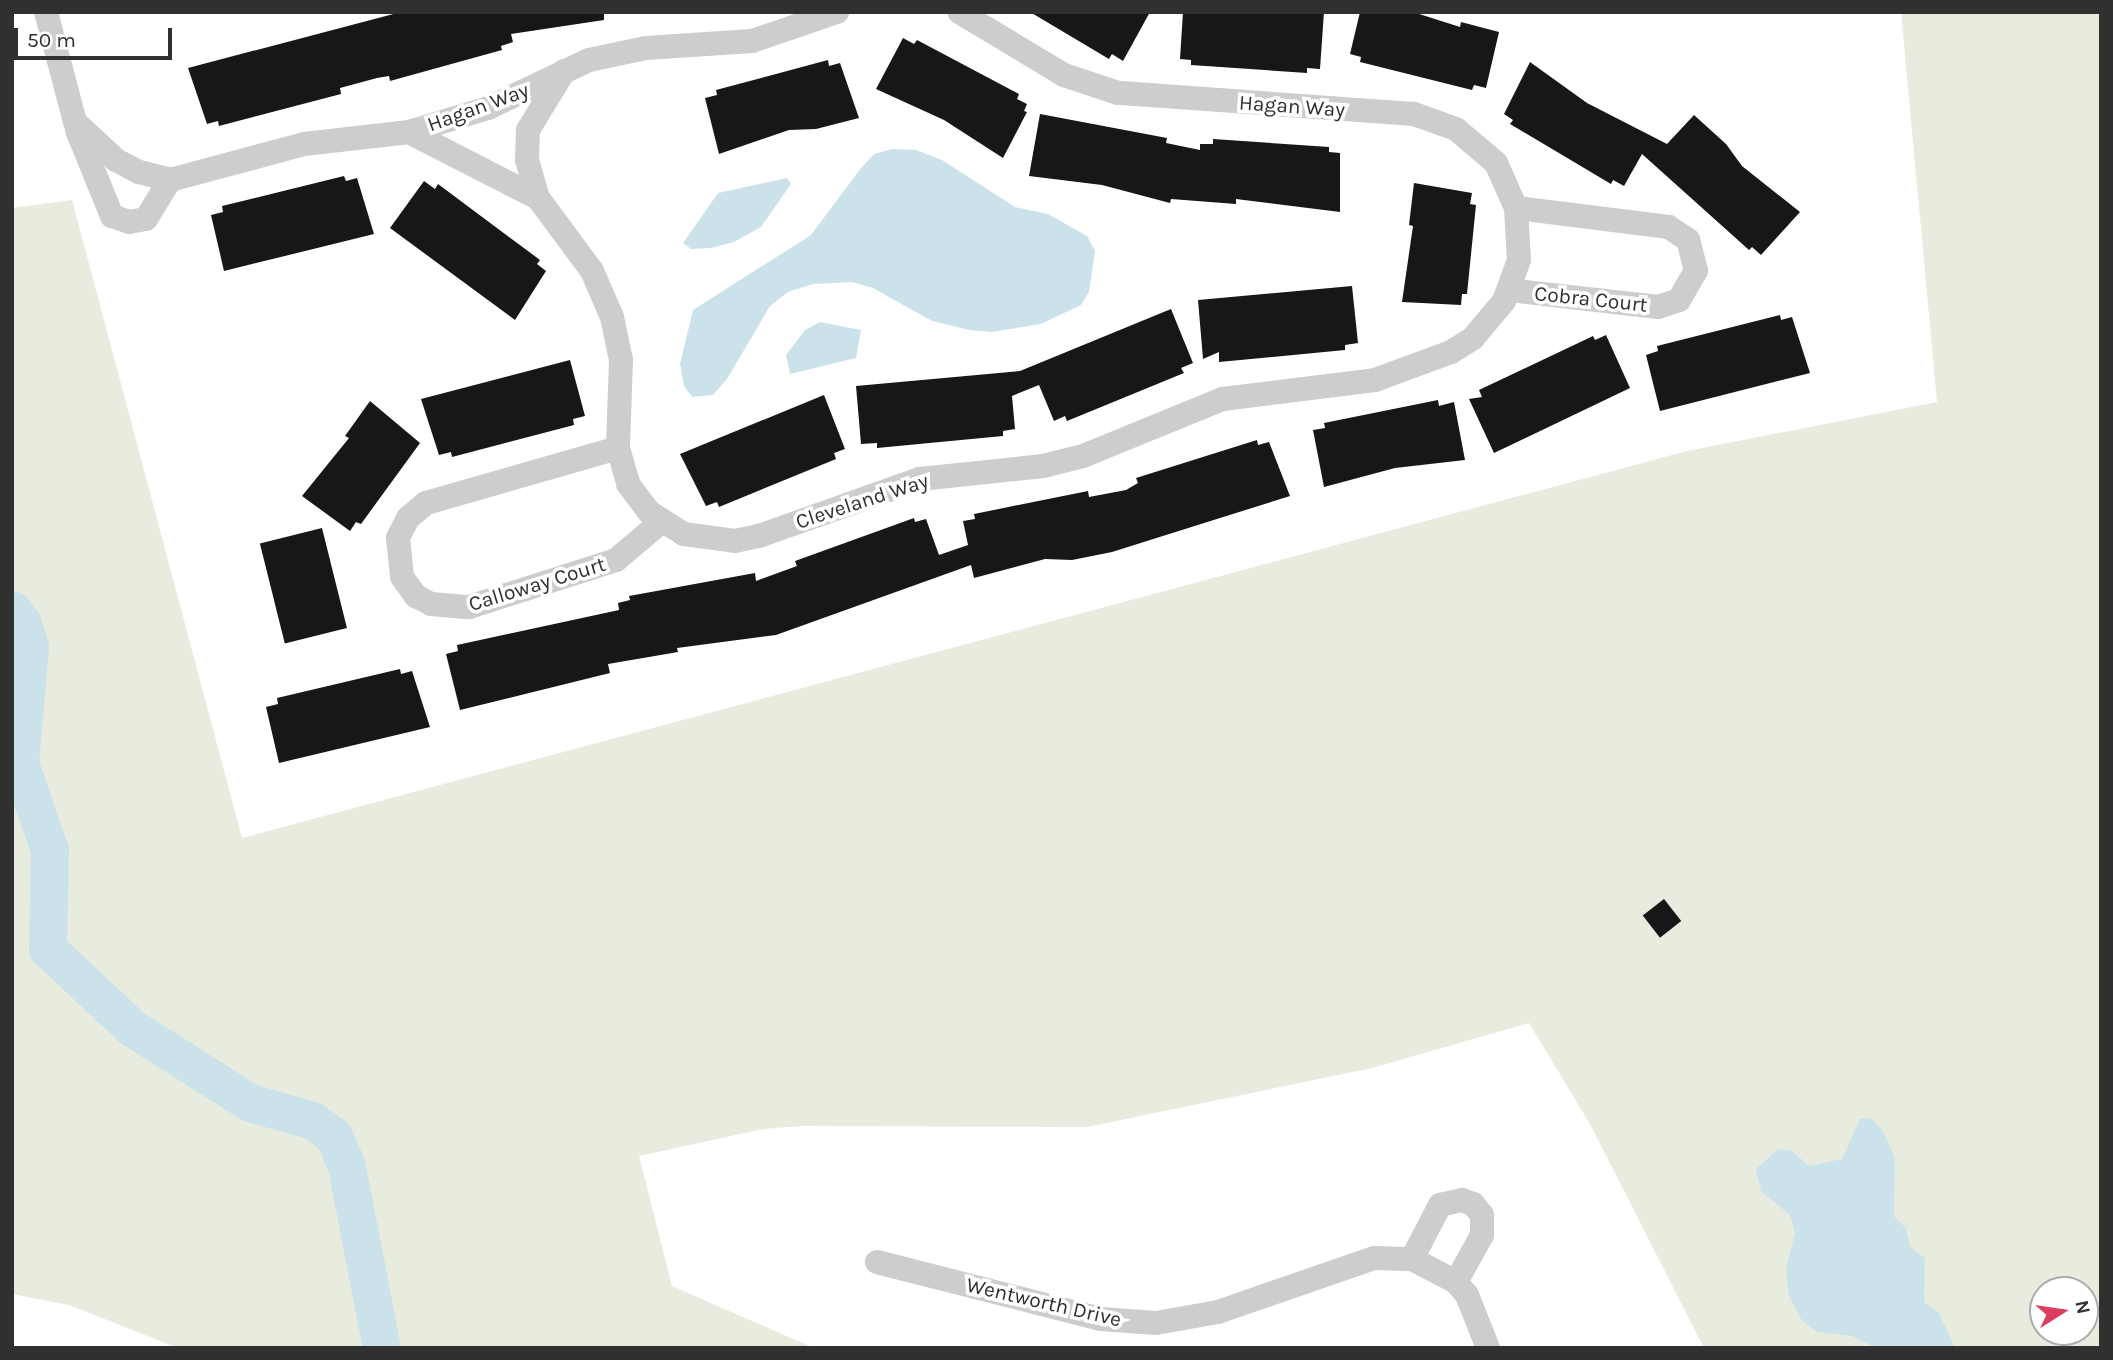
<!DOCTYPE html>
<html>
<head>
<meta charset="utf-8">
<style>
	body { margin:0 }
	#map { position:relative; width:2113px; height:1360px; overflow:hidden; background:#fff; font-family:Karla,sans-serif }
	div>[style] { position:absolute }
	.green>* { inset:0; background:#e7ecdf }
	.water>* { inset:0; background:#cce2ea }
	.river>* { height:38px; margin:-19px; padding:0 19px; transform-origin:19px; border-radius:19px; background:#cce2ea }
	.building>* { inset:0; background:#171717; transform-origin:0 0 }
	.street>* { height:24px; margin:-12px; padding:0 12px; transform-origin:12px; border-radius:12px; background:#cdcdcd }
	span { translate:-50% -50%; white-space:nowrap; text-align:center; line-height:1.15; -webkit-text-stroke:7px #fff; paint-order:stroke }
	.street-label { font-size:21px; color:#303030 }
	.frame { position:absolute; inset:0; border:14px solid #303030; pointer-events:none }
	.north { position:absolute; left:2029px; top:1276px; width:70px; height:70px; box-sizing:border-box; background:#fff; border:2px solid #acacac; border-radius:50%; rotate:78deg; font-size:19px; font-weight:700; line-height:28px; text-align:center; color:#303030 }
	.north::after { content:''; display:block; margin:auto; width:24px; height:32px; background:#da3e5d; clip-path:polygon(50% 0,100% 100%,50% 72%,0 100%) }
	.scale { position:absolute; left:14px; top:28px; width:158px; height:32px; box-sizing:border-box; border:4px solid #303030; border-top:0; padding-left:9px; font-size:21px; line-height:24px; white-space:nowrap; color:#303030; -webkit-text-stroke:5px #fff; paint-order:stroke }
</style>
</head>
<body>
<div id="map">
	<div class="green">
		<div style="clip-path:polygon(evenodd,1901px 12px,2101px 12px,2101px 1348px,1704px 1348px,1590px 1124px,1529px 1023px,1372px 1068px,1087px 1127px,802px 1126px,763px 1129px,639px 1156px,672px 1286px,814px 1348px,178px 1348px,69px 1305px,12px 1294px,12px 208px,72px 200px,242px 838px,1687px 451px,1937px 402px,1901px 12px,2043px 1290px,2085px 1290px,2085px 1332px,2043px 1332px,2043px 1290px)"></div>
	</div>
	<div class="water">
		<div style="clip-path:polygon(892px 149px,916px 150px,942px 160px,1015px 207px,1048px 214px,1087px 236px,1095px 251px,1089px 292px,1081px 305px,1041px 324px,992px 332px,969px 330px,932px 321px,873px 288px,852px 282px,813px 284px,788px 292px,770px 306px,727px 379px,713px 395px,692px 397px,684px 386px,680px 364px,693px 310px,811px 235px,861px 168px,874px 154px)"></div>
		<div style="clip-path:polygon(787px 178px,791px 184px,761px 227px,734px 242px,711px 248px,691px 249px,683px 243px,718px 193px)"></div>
		<div style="clip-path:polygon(820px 322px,861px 330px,856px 358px,790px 374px,786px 355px,805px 330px)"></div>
		<div style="clip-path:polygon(1871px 1118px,1883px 1131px,1895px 1158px,1894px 1216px,1906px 1228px,1910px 1247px,1925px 1258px,1924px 1302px,1939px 1313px,1955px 1348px,1876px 1348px,1852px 1336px,1817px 1332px,1802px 1321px,1789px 1296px,1786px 1269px,1795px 1233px,1790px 1215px,1761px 1192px,1756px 1169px,1778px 1149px,1792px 1151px,1809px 1166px,1842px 1159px,1860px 1119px)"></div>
	</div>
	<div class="river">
		<div style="left:12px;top:610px;width:16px;rotate:50deg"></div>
		<div style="left:22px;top:622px;width:26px;rotate:72deg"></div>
		<div style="left:30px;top:647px;width:117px;rotate:94.9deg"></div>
		<div style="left:20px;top:764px;width:91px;rotate:70.8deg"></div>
		<div style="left:50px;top:850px;width:99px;rotate:91.2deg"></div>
		<div style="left:48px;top:949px;width:115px;rotate:43.2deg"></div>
		<div style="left:132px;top:1028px;width:140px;rotate:32.4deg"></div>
		<div style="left:250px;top:1103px;width:66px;rotate:15.9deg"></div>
		<div style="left:313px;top:1121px;width:26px;rotate:36deg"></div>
		<div style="left:334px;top:1136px;width:34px;rotate:67deg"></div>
		<div style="left:347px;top:1167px;width:184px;rotate:79.1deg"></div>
	</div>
	<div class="building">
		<div style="clip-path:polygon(401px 12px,604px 12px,604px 20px,511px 34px,513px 42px,501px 46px,502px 50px,390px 81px,389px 76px,377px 78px,340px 88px,341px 94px,219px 126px,218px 121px,207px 124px,188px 68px)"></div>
		<div style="clip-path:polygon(1030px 12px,1150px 12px,1123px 61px,1112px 54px,1109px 59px)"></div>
		<div style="clip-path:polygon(1183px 12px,1324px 12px,1320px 69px,1307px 68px,1307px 73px,1191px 65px,1191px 60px,1180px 59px)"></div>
		<div style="clip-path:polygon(1360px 12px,1413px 12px,1460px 27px,1461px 22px,1499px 32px,1486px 88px,1474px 85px,1472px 90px,1360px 62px,1361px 57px,1350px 54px)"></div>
		<div style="clip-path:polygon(903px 38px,914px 44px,917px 40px,1019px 94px,1017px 99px,1027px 104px,1024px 111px,1027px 112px,1003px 158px,944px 120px,876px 89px)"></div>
		<div style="clip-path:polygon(828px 60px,829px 66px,840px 63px,859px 118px,816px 129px,789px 130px,719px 154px,705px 98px,717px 95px,716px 90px)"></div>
		<div style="clip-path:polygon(1530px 62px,1587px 103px,1667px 144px,1694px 115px,1726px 144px,1742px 166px,1800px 212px,1761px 255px,1752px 247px,1749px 250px,1642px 154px,1624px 186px,1613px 180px,1611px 184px,1510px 124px,1513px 120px,1504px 114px)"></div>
		<div style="clip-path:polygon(1040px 114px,1167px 138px,1166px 143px,1200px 150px,1200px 144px,1213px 144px,1213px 139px,1329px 147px,1329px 152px,1340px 153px,1340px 212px,1236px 199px,1236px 204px,1171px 199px,1170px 203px,1102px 185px,1029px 176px)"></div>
		<div style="clip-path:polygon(344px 176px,346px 181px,357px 178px,374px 234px,224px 271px,211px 215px,223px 212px,222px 206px)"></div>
		<div style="clip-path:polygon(424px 181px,435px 189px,438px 184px,540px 260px,537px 264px,546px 271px,515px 320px,390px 228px)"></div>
		<div style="clip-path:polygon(1414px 183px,1472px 193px,1470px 204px,1476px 205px,1467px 294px,1462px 294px,1461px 305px,1402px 302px,1413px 226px,1409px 225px)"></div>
		<div style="clip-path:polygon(1352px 286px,1358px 343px,1345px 345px,1345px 350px,1219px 362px,1219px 352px,1203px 359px,1198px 300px)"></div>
		<div style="clip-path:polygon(1171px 309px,1193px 363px,1181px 368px,1184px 373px,1067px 421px,1065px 416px,1054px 421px,1039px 385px,1012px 396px,1015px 429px,1003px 431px,1003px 436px,877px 448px,877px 443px,861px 444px,856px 386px,1020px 371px)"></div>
		<div style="clip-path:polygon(1780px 315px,1781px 320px,1792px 317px,1810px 373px,1660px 411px,1646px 355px,1658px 351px,1657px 346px)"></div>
		<div style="clip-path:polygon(1606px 335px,1630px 388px,1494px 453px,1469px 399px,1482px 397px,1479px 390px,1593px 336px,1595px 340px)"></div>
		<div style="clip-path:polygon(570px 360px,585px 416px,573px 419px,574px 425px,452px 457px,451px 452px,439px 455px,421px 399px)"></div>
		<div style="clip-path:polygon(824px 395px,845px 449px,834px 453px,836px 459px,719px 507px,717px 502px,706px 506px,680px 454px)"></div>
		<div style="clip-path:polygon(1438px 400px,1439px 406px,1454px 402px,1465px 460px,1395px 468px,1324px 487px,1313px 430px,1325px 428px,1324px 423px)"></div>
		<div style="clip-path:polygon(370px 401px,420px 443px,361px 524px,356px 522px,350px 531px,302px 496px,349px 438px,345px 436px)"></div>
		<div style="clip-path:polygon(1257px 440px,1258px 445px,1269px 442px,1290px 496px,1112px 552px,1072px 560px,1045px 559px,974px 578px,971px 565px,776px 635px,677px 648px,678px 652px,608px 664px,610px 673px,460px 710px,446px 654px,458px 651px,457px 645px,619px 610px,618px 603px,630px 600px,629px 596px,755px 573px,756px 581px,797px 566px,795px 561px,914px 518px,915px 522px,926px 519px,939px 555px,968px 545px,963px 521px,975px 519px,974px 514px,1088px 491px,1089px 497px,1126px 490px,1138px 483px,1136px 478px)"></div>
		<div style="left:322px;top:528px;width:103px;height:64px;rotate:76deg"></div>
		<div style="clip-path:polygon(400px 669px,401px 674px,412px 671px,430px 727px,279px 763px,266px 707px,278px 704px,277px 698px)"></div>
		<div style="left:1664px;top:899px;width:28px;height:27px;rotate:52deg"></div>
	</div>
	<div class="street">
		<div style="left:46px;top:12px;width:114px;rotate:75.2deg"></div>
		<div style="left:75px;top:122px;width:56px;rotate:42.8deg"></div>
		<div style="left:116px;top:160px;width:26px;rotate:28deg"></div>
		<div style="left:139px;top:172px;width:32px;rotate:14deg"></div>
		<div style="left:170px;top:180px;width:139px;rotate:-15deg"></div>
		<div style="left:304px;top:144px;width:106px;rotate:-6.5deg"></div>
		<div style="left:409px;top:132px;width:83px;rotate:-16.9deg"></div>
		<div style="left:488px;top:108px;width:112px;rotate:-25.4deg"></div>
		<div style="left:589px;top:60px;width:58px;rotate:-11.9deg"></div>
		<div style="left:646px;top:48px;width:106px;rotate:-3.8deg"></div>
		<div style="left:752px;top:41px;width:90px;rotate:-18.8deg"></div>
		<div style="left:564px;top:71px;width:69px;rotate:121.4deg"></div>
		<div style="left:528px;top:130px;width:30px;rotate:92deg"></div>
		<div style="left:527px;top:160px;width:40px;rotate:74deg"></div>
		<div style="left:538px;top:198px;width:91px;rotate:53.5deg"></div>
		<div style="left:592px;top:271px;width:50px;rotate:66.5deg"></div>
		<div style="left:612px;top:317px;width:44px;rotate:78.2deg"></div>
		<div style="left:621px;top:360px;width:88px;rotate:92deg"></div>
		<div style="left:618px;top:448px;width:37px;rotate:74deg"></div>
		<div style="left:628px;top:484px;width:35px;rotate:53deg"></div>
		<div style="left:649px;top:512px;width:41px;rotate:32.2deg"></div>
		<div style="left:684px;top:534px;width:51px;rotate:7.8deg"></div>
		<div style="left:735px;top:541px;width:25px;rotate:-12deg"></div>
		<div style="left:759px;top:536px;width:171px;rotate:-19.5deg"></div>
		<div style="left:920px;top:479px;width:124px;rotate:-6deg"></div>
		<div style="left:1043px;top:466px;width:41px;rotate:-14deg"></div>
		<div style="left:1083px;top:456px;width:151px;rotate:-22.2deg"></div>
		<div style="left:1223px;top:399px;width:153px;rotate:-7.1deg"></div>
		<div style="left:1375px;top:380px;width:81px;rotate:-20.2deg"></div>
		<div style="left:1451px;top:352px;width:26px;rotate:-32deg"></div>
		<div style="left:1473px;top:338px;width:48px;rotate:-50deg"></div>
		<div style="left:1504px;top:301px;width:44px;rotate:-69.9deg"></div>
		<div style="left:1519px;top:260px;width:52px;rotate:-93.3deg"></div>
		<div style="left:1516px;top:208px;width:49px;rotate:-114deg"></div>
		<div style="left:1496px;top:163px;width:52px;rotate:-139.6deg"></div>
		<div style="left:1456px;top:129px;width:45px;rotate:-160.3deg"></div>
		<div style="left:1414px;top:114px;width:297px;rotate:-175.9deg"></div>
		<div style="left:1118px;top:93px;width:57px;rotate:-161.6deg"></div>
		<div style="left:1064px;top:75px;width:122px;rotate:-149deg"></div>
		<div style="left:77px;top:130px;width:93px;rotate:67.9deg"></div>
		<div style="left:112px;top:216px;width:18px;rotate:19deg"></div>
		<div style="left:129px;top:222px;width:17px;rotate:-10deg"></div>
		<div style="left:146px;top:219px;width:46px;rotate:-58.4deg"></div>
		<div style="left:409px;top:132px;width:145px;rotate:27.1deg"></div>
		<div style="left:1509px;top:290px;width:150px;rotate:6.5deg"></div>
		<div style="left:1658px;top:307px;width:22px;rotate:-18deg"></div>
		<div style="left:1679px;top:300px;width:34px;rotate:-60deg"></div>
		<div style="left:1696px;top:271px;width:32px;rotate:-104deg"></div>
		<div style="left:1688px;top:240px;width:23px;rotate:-146deg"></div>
		<div style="left:1669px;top:227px;width:154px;rotate:-172.9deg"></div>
		<div style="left:618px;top:448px;width:200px;rotate:164deg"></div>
		<div style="left:426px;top:503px;width:23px;rotate:140deg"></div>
		<div style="left:408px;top:518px;width:22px;rotate:117deg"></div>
		<div style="left:398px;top:538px;width:39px;rotate:84deg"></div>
		<div style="left:402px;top:577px;width:24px;rotate:54deg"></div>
		<div style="left:416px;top:596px;width:17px;rotate:28deg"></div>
		<div style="left:431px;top:604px;width:38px;rotate:5deg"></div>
		<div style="left:469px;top:607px;width:154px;rotate:-17.7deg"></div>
		<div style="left:616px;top:560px;width:59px;rotate:-40.2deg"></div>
		<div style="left:1412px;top:1259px;width:61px;rotate:-62.6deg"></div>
		<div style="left:1440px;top:1205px;width:23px;rotate:-13deg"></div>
		<div style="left:1462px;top:1200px;width:12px;rotate:20deg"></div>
		<div style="left:1473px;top:1204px;width:14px;rotate:51deg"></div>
		<div style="left:1482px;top:1215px;width:20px;rotate:90deg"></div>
		<div style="left:1482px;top:1235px;width:54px;rotate:119deg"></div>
		<div style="left:877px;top:1262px;width:231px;rotate:14.3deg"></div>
		<div style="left:1101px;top:1319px;width:55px;rotate:4.2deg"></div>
		<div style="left:1156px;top:1323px;width:63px;rotate:-10.1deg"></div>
		<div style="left:1218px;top:1312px;width:165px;rotate:-19.1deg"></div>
		<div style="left:1374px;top:1258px;width:38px;rotate:2deg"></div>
		<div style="left:1412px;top:1259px;width:50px;rotate:27.6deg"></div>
		<div style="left:1456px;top:1282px;width:17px;rotate:50deg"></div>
		<div style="left:1467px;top:1295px;width:57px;rotate:68.4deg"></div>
	</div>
	<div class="street-label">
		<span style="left:1292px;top:106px;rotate:4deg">Hagan Way</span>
		<span style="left:478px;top:107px;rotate:-20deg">Hagan Way</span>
		<span style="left:1591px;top:299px;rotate:6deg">Cobra Court</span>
		<span style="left:862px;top:501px;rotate:-18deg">Cleveland Way</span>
		<span style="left:537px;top:584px;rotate:-17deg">Calloway Court</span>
		<span style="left:1044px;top:1302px;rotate:13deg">Wentworth Drive</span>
	</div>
	<div class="frame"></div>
	<div class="north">N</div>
	<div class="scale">50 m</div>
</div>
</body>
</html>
